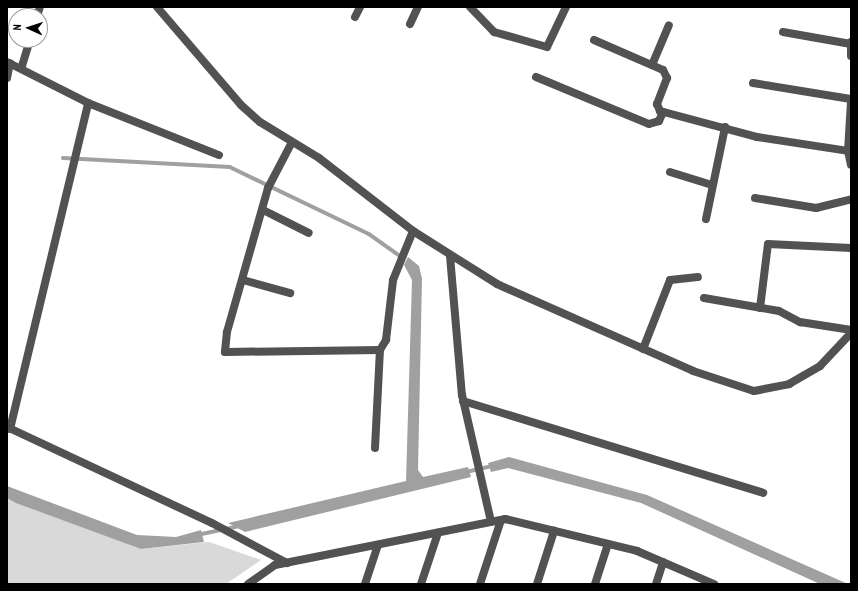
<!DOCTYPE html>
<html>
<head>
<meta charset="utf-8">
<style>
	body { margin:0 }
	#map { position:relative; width:858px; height:591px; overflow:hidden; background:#fff; font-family:"PT Sans Narrow",sans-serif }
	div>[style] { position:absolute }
	.green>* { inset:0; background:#d9d9d9 }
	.water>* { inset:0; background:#a0a0a0 }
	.stream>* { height:3.5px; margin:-1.75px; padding:0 1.75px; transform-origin:1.75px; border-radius:1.75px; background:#a0a0a0 }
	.street>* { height:8px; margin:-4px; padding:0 4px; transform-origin:4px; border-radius:4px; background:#525252 }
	span { translate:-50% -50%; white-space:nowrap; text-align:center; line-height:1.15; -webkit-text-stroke:4px #fff; paint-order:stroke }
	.frame { position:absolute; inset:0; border:8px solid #000; pointer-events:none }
	.north { position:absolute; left:8px; top:8px; width:40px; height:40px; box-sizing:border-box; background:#fff; border:1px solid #999; border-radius:50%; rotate:273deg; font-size:11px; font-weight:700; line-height:16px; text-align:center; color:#000 }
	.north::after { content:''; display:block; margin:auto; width:14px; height:18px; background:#000; clip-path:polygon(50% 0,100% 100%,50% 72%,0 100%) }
</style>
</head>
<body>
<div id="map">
	<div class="green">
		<div style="clip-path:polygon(7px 498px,141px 549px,209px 542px,261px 560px,226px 584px,7px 584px)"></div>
	</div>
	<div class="water">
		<div style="clip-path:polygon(408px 257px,419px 266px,422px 279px,418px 470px,423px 477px,468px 467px,471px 477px,245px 532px,228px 523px,406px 481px,412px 280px,404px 265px)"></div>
		<div style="clip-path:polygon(509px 457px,647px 495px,848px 584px,820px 584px,641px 503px,508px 468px,491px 472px,488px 463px)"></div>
		<div style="clip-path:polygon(7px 486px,137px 535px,176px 537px,201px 530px,204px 542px,141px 549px,16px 503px,7px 498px)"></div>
	</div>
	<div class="stream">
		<div style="left:63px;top:158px;width:167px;rotate:3.1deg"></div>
		<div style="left:230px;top:167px;width:154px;rotate:25.7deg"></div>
		<div style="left:369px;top:234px;width:42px;rotate:35.2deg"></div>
		<div style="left:466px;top:472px;width:28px;rotate:-13deg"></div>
		<div style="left:197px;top:535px;width:44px;rotate:-11.8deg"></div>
	</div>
	<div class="street">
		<div style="left:157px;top:7px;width:129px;rotate:49.4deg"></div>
		<div style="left:241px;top:105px;width:25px;rotate:42deg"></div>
		<div style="left:260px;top:122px;width:69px;rotate:31.4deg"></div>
		<div style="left:319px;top:158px;width:119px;rotate:37.8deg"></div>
		<div style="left:413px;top:231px;width:99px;rotate:32.2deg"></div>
		<div style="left:497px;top:284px;width:214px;rotate:23.9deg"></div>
		<div style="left:693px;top:371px;width:64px;rotate:18.2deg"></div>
		<div style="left:754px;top:391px;width:36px;rotate:-11deg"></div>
		<div style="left:789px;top:384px;width:36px;rotate:-30deg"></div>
		<div style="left:820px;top:366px;width:45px;rotate:-46.8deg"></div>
		<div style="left:470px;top:7px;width:35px;rotate:46deg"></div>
		<div style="left:494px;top:32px;width:55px;rotate:15.8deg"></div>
		<div style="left:547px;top:47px;width:44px;rotate:-64.6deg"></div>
		<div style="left:37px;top:16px;width:9px;rotate:-72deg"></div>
		<div style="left:355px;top:17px;width:11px;rotate:-63deg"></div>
		<div style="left:410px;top:24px;width:19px;rotate:-65deg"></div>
		<div style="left:783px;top:32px;width:69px;rotate:10deg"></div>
		<div style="left:594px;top:40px;width:75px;rotate:23.5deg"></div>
		<div style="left:663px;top:70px;width:9px;rotate:63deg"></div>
		<div style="left:667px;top:78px;width:28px;rotate:111deg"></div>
		<div style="left:657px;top:104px;width:8px;rotate:67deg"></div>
		<div style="left:660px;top:111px;width:100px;rotate:15deg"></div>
		<div style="left:757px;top:137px;width:92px;rotate:8.7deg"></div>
		<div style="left:851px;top:42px;width:14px;rotate:90deg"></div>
		<div style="left:7px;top:62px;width:91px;rotate:26.8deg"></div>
		<div style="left:88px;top:103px;width:141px;rotate:21.7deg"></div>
		<div style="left:652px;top:65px;width:43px;rotate:-67deg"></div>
		<div style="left:22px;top:66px;width:27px;rotate:-73deg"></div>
		<div style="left:536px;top:77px;width:122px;rotate:22.6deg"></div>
		<div style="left:649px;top:124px;width:10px;rotate:-17deg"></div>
		<div style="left:659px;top:121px;width:10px;rotate:-66deg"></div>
		<div style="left:7px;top:78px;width:15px;rotate:-79deg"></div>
		<div style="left:753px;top:83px;width:99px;rotate:9.3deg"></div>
		<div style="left:851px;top:102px;width:49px;rotate:93.5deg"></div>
		<div style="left:848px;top:151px;width:14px;rotate:78deg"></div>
		<div style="left:292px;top:142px;width:52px;rotate:117.6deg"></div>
		<div style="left:268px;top:188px;width:150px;rotate:105.9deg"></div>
		<div style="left:227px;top:332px;width:20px;rotate:96deg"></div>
		<div style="left:225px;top:352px;width:155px;rotate:-0.7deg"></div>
		<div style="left:380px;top:350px;width:12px;rotate:-59deg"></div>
		<div style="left:386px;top:340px;width:60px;rotate:-83.3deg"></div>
		<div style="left:393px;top:280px;width:53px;rotate:-67.8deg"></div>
		<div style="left:670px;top:172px;width:44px;rotate:17.2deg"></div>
		<div style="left:755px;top:198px;width:62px;rotate:9.3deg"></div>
		<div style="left:816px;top:208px;width:36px;rotate:-14deg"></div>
		<div style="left:263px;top:210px;width:51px;rotate:26.6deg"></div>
		<div style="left:706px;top:219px;width:94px;rotate:-78.3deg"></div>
		<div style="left:450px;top:256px;width:140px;rotate:85.1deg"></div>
		<div style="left:462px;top:395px;width:130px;rotate:77.1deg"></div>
		<div style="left:243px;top:280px;width:49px;rotate:15.5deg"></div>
		<div style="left:704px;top:298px;width:76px;rotate:9.8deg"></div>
		<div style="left:779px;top:311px;width:24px;rotate:28deg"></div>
		<div style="left:800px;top:322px;width:52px;rotate:8.9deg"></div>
		<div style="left:760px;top:308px;width:64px;rotate:-82.9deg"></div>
		<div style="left:768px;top:244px;width:83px;rotate:2.8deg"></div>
		<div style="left:643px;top:349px;width:74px;rotate:-68.6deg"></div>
		<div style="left:670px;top:280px;width:28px;rotate:-6deg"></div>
		<div style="left:463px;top:401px;width:314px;rotate:17deg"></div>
		<div style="left:7px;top:427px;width:226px;rotate:25.1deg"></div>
		<div style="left:212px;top:523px;width:85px;rotate:28.1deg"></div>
		<div style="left:10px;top:429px;width:335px;rotate:-76.5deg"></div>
		<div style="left:375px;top:448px;width:98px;rotate:-87.1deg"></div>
		<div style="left:248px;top:584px;width:33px;rotate:-35deg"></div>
		<div style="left:275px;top:565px;width:235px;rotate:-11.3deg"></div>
		<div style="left:505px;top:519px;width:136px;rotate:13.6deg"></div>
		<div style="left:637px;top:551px;width:84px;rotate:23.2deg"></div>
		<div style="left:365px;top:584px;width:41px;rotate:-71.6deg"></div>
		<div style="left:421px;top:584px;width:54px;rotate:-71.6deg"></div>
		<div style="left:480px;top:584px;width:67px;rotate:-71.8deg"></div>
		<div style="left:537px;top:584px;width:56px;rotate:-72.2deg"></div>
		<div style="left:595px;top:584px;width:42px;rotate:-72deg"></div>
		<div style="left:656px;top:584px;width:23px;rotate:-72deg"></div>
	</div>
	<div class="frame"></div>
	<div class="north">N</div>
</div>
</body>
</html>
